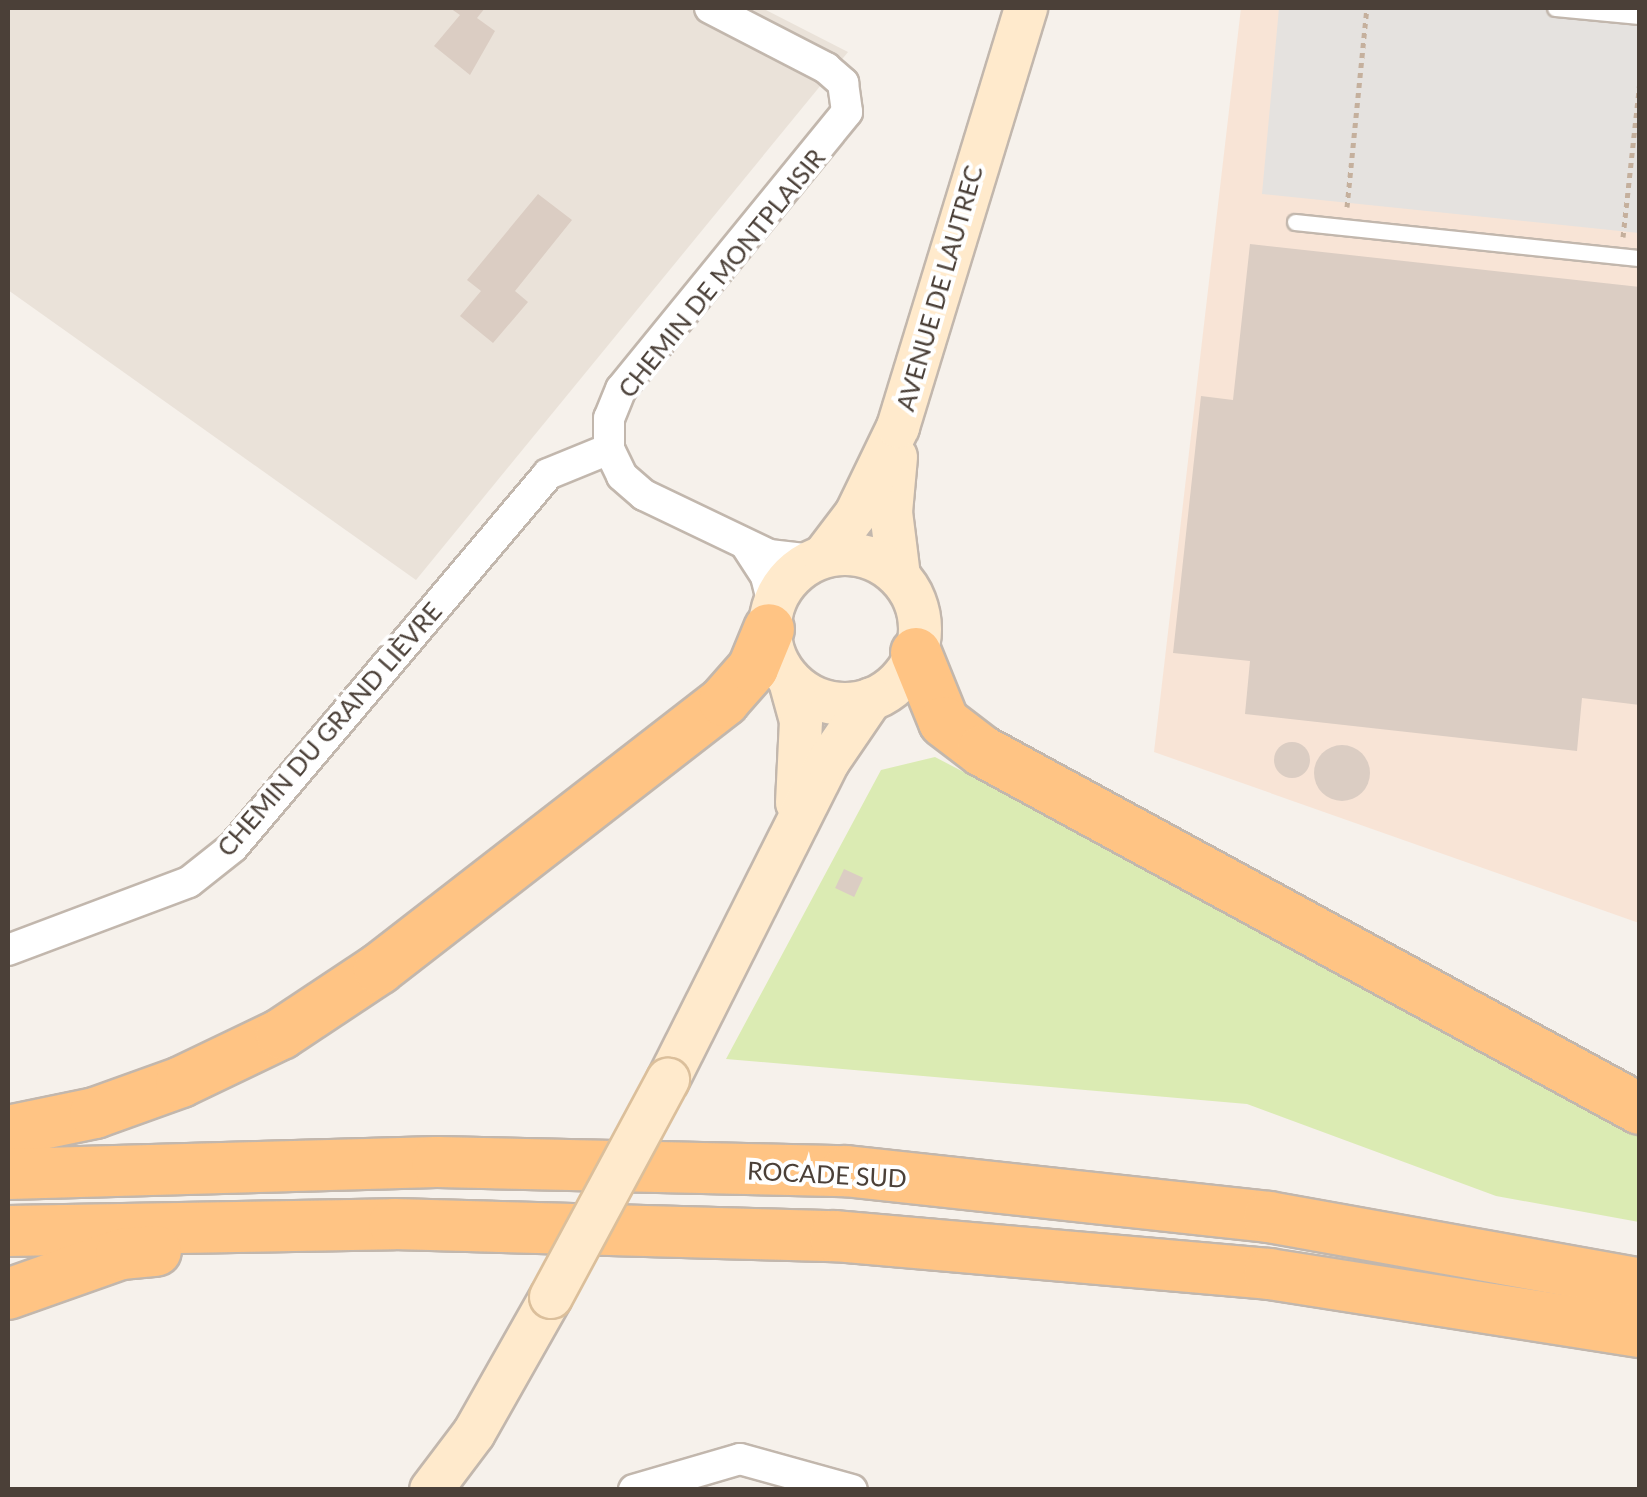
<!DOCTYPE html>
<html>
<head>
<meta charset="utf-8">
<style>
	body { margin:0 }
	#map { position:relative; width:1647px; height:1497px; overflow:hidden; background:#f6f1eb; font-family:Lato,sans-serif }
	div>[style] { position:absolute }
	.residential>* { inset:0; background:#eae2d9 }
	.commercial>* { inset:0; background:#f8e4d6 }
	.green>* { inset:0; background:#dbebb3 }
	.parking>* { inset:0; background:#e5e2df }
	.building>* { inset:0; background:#dbcdc3; transform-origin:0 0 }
	.round { border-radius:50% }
	.path>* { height:5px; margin-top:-2.5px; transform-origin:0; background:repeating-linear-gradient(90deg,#c5b09d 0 5px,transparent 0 10px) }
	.roads { filter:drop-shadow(2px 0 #c2b7ad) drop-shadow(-2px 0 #c2b7ad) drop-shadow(0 2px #c2b7ad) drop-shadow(0 -2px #c2b7ad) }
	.service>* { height:15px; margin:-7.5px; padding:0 7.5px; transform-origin:7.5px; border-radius:7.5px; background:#fff }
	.minor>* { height:30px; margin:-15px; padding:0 15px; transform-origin:15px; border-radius:15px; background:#fff }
	.secondary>* { height:42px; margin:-21px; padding:0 21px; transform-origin:21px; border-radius:21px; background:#ffeacc }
	.secondary>.ring { margin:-21px; padding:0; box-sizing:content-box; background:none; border:42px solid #ffeacc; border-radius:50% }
	.trunk>* { height:50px; margin:-25px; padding:0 25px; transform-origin:25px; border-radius:25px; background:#ffc484 }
	.bridges { filter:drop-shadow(2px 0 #dbbf9b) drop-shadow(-2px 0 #dbbf9b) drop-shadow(0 2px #dbbf9b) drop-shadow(0 -2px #dbbf9b) }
	.secondary-bridge>* { height:42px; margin:-21px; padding:0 21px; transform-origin:21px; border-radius:21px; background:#ffeacc }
	span { translate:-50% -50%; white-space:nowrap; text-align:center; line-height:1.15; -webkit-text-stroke:8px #fff; paint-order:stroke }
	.street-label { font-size:25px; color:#4b4038 }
	.frame { position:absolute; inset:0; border:10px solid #4b4038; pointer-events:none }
</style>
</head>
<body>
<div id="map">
	<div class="residential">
		<div style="clip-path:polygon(8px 8px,762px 8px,848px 52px,416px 580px,8px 290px)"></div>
	</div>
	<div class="commercial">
		<div style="clip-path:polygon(1241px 8px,1639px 8px,1639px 923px,1154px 752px)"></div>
	</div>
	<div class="green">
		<div style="clip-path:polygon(935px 757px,1639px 1125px,1639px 1222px,1496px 1196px,1247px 1104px,726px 1059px,881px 770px)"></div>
	</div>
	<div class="parking">
		<div style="clip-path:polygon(1279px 8px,1639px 8px,1639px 233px,1262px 194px)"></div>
	</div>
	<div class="building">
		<div style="clip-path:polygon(450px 8px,485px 8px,477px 18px,495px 31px,470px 75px,434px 46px,460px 15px)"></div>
		<div style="clip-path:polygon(538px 194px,572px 220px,515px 291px,528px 302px,493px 343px,460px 316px,481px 291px,467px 280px)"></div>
		<div style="clip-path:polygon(1250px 244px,1640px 287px,1640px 705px,1582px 698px,1577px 751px,1245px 714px,1250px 661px,1173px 653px,1201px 396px,1233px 400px)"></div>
		<div class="round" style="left:1274px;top:742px;width:36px;height:36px"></div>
		<div class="round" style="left:1314px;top:745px;width:56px;height:56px"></div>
		<div style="left:844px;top:869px;width:21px;height:21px;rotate:25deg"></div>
	</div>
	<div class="path">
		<div style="left:1347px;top:207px;width:200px;rotate:-84.3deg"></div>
		<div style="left:1623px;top:237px;width:157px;rotate:-83.8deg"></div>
	</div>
	<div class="roads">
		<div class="service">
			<div style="left:1555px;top:8px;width:85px;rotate:5.4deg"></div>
			<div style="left:1295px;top:222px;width:347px;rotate:6deg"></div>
		</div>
		<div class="minor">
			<div style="left:710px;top:8px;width:131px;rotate:27.3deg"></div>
			<div style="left:826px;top:68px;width:23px;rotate:41deg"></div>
			<div style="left:843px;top:83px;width:29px;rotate:82deg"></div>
			<div style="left:847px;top:112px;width:357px;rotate:129.2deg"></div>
			<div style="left:621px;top:389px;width:31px;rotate:112deg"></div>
			<div style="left:609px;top:418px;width:31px;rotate:90deg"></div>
			<div style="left:609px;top:449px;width:30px;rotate:64deg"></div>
			<div style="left:622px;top:476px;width:29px;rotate:41deg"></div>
			<div style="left:644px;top:495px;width:139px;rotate:25.6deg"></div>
			<div style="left:769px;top:555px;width:44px;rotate:6.5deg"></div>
			<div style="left:746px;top:545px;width:37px;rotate:57deg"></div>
			<div style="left:766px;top:576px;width:29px;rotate:76deg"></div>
			<div style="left:8px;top:950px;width:193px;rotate:-20.6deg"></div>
			<div style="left:189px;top:882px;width:56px;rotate:-38.5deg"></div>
			<div style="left:233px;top:847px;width:488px;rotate:-49.8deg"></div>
			<div style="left:548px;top:474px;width:66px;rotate:-22.3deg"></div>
			<div style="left:634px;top:1490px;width:110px;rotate:-16.3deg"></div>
			<div style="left:740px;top:1459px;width:116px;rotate:15.5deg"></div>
		</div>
		<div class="secondary">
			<div style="left:896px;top:457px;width:55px;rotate:95.2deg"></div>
			<div style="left:891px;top:512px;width:64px;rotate:82.9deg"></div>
			<div class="ring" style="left:770px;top:554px;width:108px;height:108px"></div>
			<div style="left:824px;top:556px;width:53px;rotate:-52.7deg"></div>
			<div style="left:856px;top:514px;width:97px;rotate:-64.2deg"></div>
			<div style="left:898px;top:427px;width:438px;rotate:-73deg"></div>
			<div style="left:790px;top:681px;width:41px;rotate:74.6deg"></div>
			<div style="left:801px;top:721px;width:82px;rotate:92.8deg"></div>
			<div style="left:668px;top:1080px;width:356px;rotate:-63.3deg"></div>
			<div style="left:828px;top:762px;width:76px;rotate:-55.7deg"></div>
			<div style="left:431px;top:1490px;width:71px;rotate:-53deg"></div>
			<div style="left:474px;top:1433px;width:156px;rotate:-60.5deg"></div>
		</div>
		<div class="trunk">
			<div style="left:916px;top:653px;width:74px;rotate:67.9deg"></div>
			<div style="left:944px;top:722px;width:48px;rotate:37.3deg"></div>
			<div style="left:982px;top:751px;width:749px;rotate:28.55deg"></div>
			<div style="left:8px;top:1131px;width:89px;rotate:-11.7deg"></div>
			<div style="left:95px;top:1113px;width:91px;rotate:-19.8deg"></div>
			<div style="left:181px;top:1082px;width:111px;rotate:-25.6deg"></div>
			<div style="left:281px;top:1034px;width:118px;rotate:-33.6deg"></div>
			<div style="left:379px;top:969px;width:437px;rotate:-37.8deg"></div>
			<div style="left:724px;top:701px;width:44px;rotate:-48.7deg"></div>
			<div style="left:753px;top:668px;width:42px;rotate:-67.7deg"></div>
			<div style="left:8px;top:1174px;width:429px;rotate:-1.6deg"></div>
			<div style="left:437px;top:1162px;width:409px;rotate:1.3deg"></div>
			<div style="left:846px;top:1171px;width:425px;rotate:6.2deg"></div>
			<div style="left:1269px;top:1217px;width:377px;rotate:10.2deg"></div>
			<div style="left:8px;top:1231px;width:386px;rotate:-1deg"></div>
			<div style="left:394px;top:1224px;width:441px;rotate:1.6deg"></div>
			<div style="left:835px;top:1236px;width:436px;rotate:5deg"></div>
			<div style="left:1269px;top:1274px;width:376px;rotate:8.9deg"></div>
			<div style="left:8px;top:1294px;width:120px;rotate:-19.5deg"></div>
			<div style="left:121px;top:1254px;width:35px;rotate:-5deg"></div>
		</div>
	</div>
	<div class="bridges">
		<div class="secondary-bridge">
			<div style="left:551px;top:1297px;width:247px;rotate:-61.7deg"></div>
		</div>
	</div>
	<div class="street-label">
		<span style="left:721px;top:273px;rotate:-51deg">CHEMIN DE MONTPLAISIR</span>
		<span style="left:939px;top:288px;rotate:-74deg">AVENUE DE LAUTREC</span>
		<span style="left:329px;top:729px;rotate:-49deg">CHEMIN DU GRAND LIÈVRE</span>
		<span style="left:827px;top:1174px;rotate:3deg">ROCADE SUD</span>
	</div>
	<div class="frame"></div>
</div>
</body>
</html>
